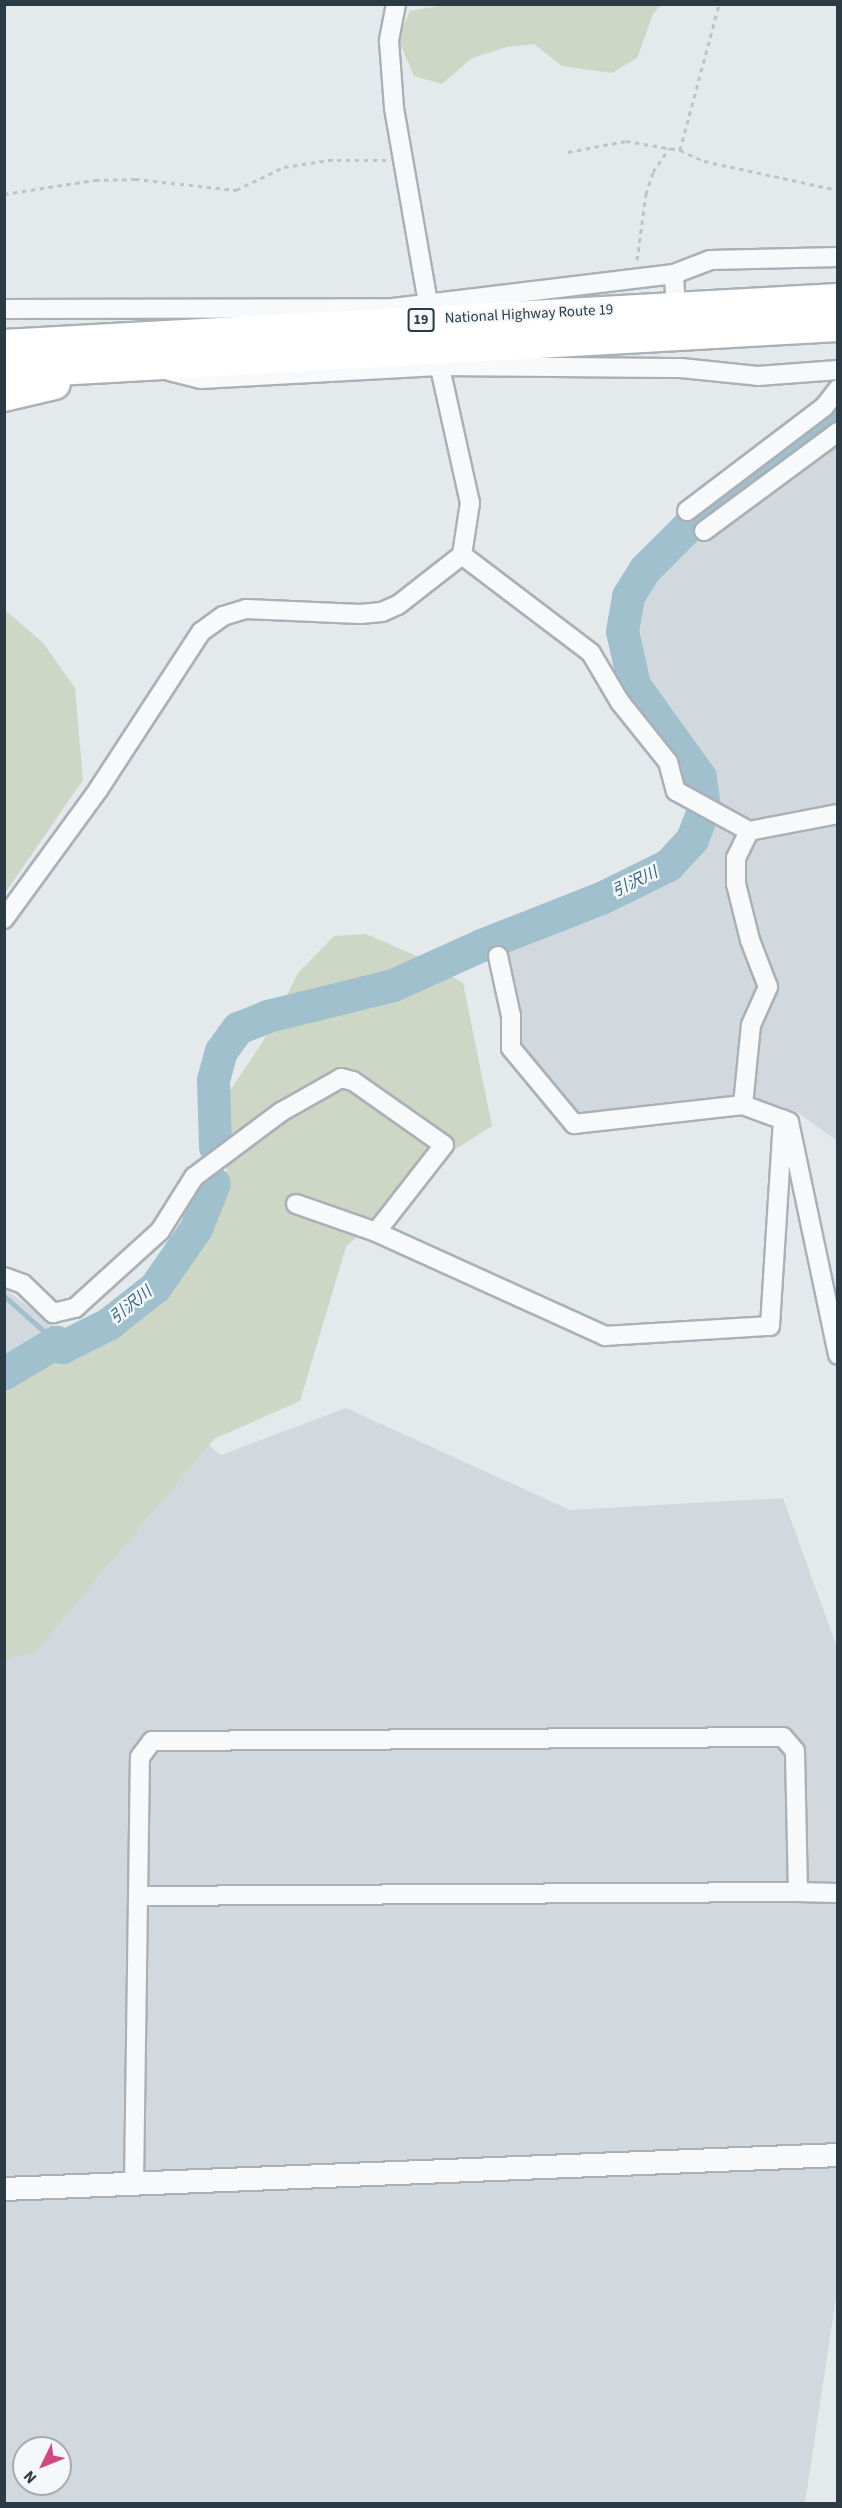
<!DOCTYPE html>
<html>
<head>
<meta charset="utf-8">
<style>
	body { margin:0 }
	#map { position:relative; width:842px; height:2508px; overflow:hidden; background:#e4e9ec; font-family:"Source Sans 3","Noto Sans JP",sans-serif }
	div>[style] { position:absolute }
	.built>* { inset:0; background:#d2d9de }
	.green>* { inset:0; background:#ced6c5 }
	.stream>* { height:5px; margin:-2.5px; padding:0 2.5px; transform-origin:2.5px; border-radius:2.5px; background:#9fc0cc }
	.river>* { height:33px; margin:-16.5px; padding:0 16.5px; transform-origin:16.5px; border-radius:16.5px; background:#9fc0cc }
	.path>* { height:3px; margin-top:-1.5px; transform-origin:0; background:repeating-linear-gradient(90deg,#bec4c7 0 4.5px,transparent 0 9px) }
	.roads { filter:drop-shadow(2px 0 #a9b1b7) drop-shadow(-2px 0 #a9b1b7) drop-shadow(0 2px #a9b1b7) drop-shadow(0 -2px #a9b1b7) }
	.minor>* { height:18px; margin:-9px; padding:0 9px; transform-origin:9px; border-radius:9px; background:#f7f9fa }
	.tertiary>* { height:22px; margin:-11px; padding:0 11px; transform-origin:11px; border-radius:11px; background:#f7f9fa }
	.trunk>* { height:30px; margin:-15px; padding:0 15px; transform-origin:15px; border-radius:15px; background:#fff }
	span { translate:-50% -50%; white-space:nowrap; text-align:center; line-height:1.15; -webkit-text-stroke:4.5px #f4f7f9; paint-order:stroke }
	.shield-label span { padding:2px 4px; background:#f4f7f9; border:2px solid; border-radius:4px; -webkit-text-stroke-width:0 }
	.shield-label { font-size:14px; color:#2b3b45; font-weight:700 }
	.street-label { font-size:15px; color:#2b3b45 }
	.water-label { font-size:16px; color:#34657a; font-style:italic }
	.frame { position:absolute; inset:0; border:6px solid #2b3b45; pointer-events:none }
	.north { position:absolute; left:12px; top:2436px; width:60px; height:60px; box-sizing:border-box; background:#f4f7f9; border:2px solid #a4acb1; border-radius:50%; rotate:227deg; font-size:16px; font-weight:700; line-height:24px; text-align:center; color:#2b3b45 }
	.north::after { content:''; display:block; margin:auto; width:21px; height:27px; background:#d14980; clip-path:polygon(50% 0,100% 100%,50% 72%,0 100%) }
</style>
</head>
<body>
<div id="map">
	<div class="built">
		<div style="clip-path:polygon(837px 434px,837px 1141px,797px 1112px,754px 1098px,575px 1116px,516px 1046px,516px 1015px,497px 945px,655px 881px,675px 869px,693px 848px,709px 817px,706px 780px,683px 737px,646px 690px,636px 665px,634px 625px,640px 598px,646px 582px,667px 559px)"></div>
		<div style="clip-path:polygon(evenodd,4px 1288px,221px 1455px,346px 1408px,570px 1510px,783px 1498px,838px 1650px,838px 2284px,805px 2503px,5px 2503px,4px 1288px,24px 2448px,60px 2448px,60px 2484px,24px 2484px,24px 2448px)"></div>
	</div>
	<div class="green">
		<div style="clip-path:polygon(445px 5px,661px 5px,653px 14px,637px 58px,612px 73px,562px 66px,534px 44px,507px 47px,472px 58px,442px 84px,414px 76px,398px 39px,410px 11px)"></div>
		<div style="clip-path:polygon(5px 610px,43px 643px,75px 688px,83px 780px,5px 893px)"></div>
		<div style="clip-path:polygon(366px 934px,423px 959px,463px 983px,492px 1126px,443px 1157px,346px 1247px,300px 1401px,214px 1439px,35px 1652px,5px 1660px,4px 1385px,140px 1321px,193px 1260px,226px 1181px,229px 1092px,262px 1043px,298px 973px,334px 936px)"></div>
	</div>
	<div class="stream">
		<div style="left:4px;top:1296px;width:69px;rotate:41.5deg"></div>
	</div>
	<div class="river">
		<div style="left:215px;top:1147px;width:67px;rotate:-91.7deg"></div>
		<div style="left:213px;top:1080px;width:30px;rotate:-75deg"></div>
		<div style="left:221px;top:1051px;width:29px;rotate:-54deg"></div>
		<div style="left:238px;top:1028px;width:31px;rotate:-22deg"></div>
		<div style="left:267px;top:1016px;width:130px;rotate:-13.8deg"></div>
		<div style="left:393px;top:985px;width:97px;rotate:-24.4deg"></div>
		<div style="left:481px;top:945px;width:129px;rotate:-21.4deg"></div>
		<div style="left:601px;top:898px;width:75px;rotate:-26.2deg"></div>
		<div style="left:668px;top:865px;width:35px;rotate:-47deg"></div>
		<div style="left:692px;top:839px;width:34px;rotate:-69deg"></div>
		<div style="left:704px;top:807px;width:30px;rotate:-98deg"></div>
		<div style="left:700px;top:777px;width:113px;rotate:-125.7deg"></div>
		<div style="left:634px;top:685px;width:55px;rotate:-102.5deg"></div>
		<div style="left:622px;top:631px;width:36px;rotate:-80deg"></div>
		<div style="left:628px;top:596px;width:32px;rotate:-58deg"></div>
		<div style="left:645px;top:569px;width:62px;rotate:-45deg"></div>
		<div style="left:689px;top:525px;width:186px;rotate:-36.9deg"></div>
		<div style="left:4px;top:1373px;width:61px;rotate:-30.8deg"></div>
		<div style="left:56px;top:1342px;width:8px;rotate:40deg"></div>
		<div style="left:62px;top:1347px;width:51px;rotate:-26.6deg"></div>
		<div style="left:108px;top:1324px;width:60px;rotate:-38.2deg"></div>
		<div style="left:155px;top:1287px;width:72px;rotate:-55.2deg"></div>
		<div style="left:196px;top:1228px;width:48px;rotate:-68.2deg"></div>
	</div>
	<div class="path">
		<div style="left:680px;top:150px;width:151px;rotate:-75deg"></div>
		<div style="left:568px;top:152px;width:59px;rotate:-10.7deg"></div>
		<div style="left:626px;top:141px;width:55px;rotate:9.5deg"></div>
		<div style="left:680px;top:150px;width:26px;rotate:25deg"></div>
		<div style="left:704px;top:161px;width:137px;rotate:12.2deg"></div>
		<div style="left:4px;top:194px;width:92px;rotate:-8.7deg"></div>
		<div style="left:95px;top:180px;width:40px;rotate:-1.4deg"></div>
		<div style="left:135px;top:179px;width:102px;rotate:6.2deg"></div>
		<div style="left:236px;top:190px;width:53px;rotate:-25.6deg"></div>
		<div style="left:284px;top:167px;width:45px;rotate:-9deg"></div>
		<div style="left:328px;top:160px;width:59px"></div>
		<div style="left:637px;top:260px;width:67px;rotate:-82.2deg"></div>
		<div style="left:646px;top:194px;width:23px;rotate:-72deg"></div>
		<div style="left:653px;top:172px;width:29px;rotate:-56deg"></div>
	</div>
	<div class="roads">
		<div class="minor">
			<div style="left:396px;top:4px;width:38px;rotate:101deg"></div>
			<div style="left:389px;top:41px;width:67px;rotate:85.7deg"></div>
			<div style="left:394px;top:108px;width:209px;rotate:80.1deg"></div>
			<div style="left:674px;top:274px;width:19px;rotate:87deg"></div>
			<div style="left:4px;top:309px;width:389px;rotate:-0.1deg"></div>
			<div style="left:393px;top:308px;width:283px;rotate:-6.9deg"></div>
			<div style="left:674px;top:274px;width:39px;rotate:-21deg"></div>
			<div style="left:710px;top:260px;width:128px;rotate:-1.3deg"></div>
			<div style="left:169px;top:371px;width:33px;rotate:14deg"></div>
			<div style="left:201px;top:379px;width:238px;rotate:-3.1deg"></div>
			<div style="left:439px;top:366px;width:242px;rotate:0.5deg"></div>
			<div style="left:681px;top:368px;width:77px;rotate:5.9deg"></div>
			<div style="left:758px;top:376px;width:80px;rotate:-4.3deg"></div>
			<div style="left:687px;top:511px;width:172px;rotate:-37.2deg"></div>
			<div style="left:824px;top:407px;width:23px;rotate:-52deg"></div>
			<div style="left:704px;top:531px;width:167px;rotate:-36.5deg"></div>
			<div style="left:462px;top:555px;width:162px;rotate:37.2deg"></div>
			<div style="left:591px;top:653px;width:57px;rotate:59.4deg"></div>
			<div style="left:620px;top:702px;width:77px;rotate:51.3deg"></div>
			<div style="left:668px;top:762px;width:30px;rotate:75deg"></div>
			<div style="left:676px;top:791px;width:83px;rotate:28.7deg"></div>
			<div style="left:749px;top:831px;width:91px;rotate:-10.8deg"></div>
			<div style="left:4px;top:919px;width:160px;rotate:-53.9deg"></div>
			<div style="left:98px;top:790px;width:189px;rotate:-56.9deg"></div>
			<div style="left:201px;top:632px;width:27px;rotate:-36deg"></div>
			<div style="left:223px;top:616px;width:24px;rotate:-17deg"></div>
			<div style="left:246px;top:609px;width:114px;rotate:2.5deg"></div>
			<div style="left:360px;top:614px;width:22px;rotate:-5deg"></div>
			<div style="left:382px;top:612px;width:17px;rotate:-24deg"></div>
			<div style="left:398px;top:605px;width:81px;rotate:-38deg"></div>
			<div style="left:462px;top:555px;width:53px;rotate:-81.3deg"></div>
			<div style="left:470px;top:503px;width:157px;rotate:-102.5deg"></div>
			<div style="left:498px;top:956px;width:61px;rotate:77.8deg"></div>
			<div style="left:511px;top:1016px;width:32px;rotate:90deg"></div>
			<div style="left:511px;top:1048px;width:99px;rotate:50.3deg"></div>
			<div style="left:574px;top:1124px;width:170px;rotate:-6.4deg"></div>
			<div style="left:743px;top:1105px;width:49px;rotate:20.3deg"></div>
			<div style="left:789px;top:1122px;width:238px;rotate:78.1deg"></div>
			<div style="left:743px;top:1105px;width:80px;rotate:-84.3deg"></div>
			<div style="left:751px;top:1025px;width:42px;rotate:-65.9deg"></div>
			<div style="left:768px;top:987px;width:50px;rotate:-111deg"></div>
			<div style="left:750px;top:940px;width:58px;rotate:-104deg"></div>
			<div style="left:736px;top:884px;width:26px;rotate:-90deg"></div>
			<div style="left:736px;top:858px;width:30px;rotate:-64deg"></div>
			<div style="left:296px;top:1204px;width:85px;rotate:19.3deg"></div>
			<div style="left:376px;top:1232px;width:252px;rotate:24.4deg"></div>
			<div style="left:605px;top:1336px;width:165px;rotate:-3.5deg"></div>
			<div style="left:770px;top:1326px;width:207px;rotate:-86.4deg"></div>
			<div style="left:4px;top:1277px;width:20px;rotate:20deg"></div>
			<div style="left:23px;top:1284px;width:42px;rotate:44deg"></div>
			<div style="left:53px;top:1313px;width:23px;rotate:-13deg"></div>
			<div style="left:75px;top:1308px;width:115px;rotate:-42.2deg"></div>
			<div style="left:160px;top:1231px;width:64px;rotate:-57.8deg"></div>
			<div style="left:194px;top:1177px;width:109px;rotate:-36.8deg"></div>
			<div style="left:281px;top:1112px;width:69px;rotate:-29.5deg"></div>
			<div style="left:341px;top:1078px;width:12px;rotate:14deg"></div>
			<div style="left:353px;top:1081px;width:111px;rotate:35.1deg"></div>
			<div style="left:444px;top:1145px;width:110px;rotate:128deg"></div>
			<div style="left:138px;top:1896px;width:660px;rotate:-0.35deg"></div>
			<div style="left:134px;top:2184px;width:427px;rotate:-89.2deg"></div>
			<div style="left:140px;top:1757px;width:20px;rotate:-53deg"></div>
			<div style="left:152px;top:1741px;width:631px;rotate:-0.36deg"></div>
			<div style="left:783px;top:1737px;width:18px;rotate:49deg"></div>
			<div style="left:795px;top:1751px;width:141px;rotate:88.8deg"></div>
			<div style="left:798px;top:1892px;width:40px;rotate:1.4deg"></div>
		</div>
		<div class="tertiary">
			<div style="left:4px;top:2189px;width:835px;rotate:-2.33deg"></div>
		</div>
		<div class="trunk">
			<div style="left:4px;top:345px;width:835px;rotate:-3.16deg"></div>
			<div style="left:4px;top:373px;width:835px;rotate:-3.23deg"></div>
			<div style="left:4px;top:396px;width:52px;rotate:-13.2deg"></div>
		</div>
	</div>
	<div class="shield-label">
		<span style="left:421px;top:320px">19</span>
	</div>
	<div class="street-label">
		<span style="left:529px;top:314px;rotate:-3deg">National Highway Route 19</span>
	</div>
	<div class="water-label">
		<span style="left:635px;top:882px;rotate:-26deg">引沢川</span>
		<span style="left:131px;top:1305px;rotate:-39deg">引沢川</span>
	</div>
	<div class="frame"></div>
	<div class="north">N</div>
</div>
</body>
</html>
